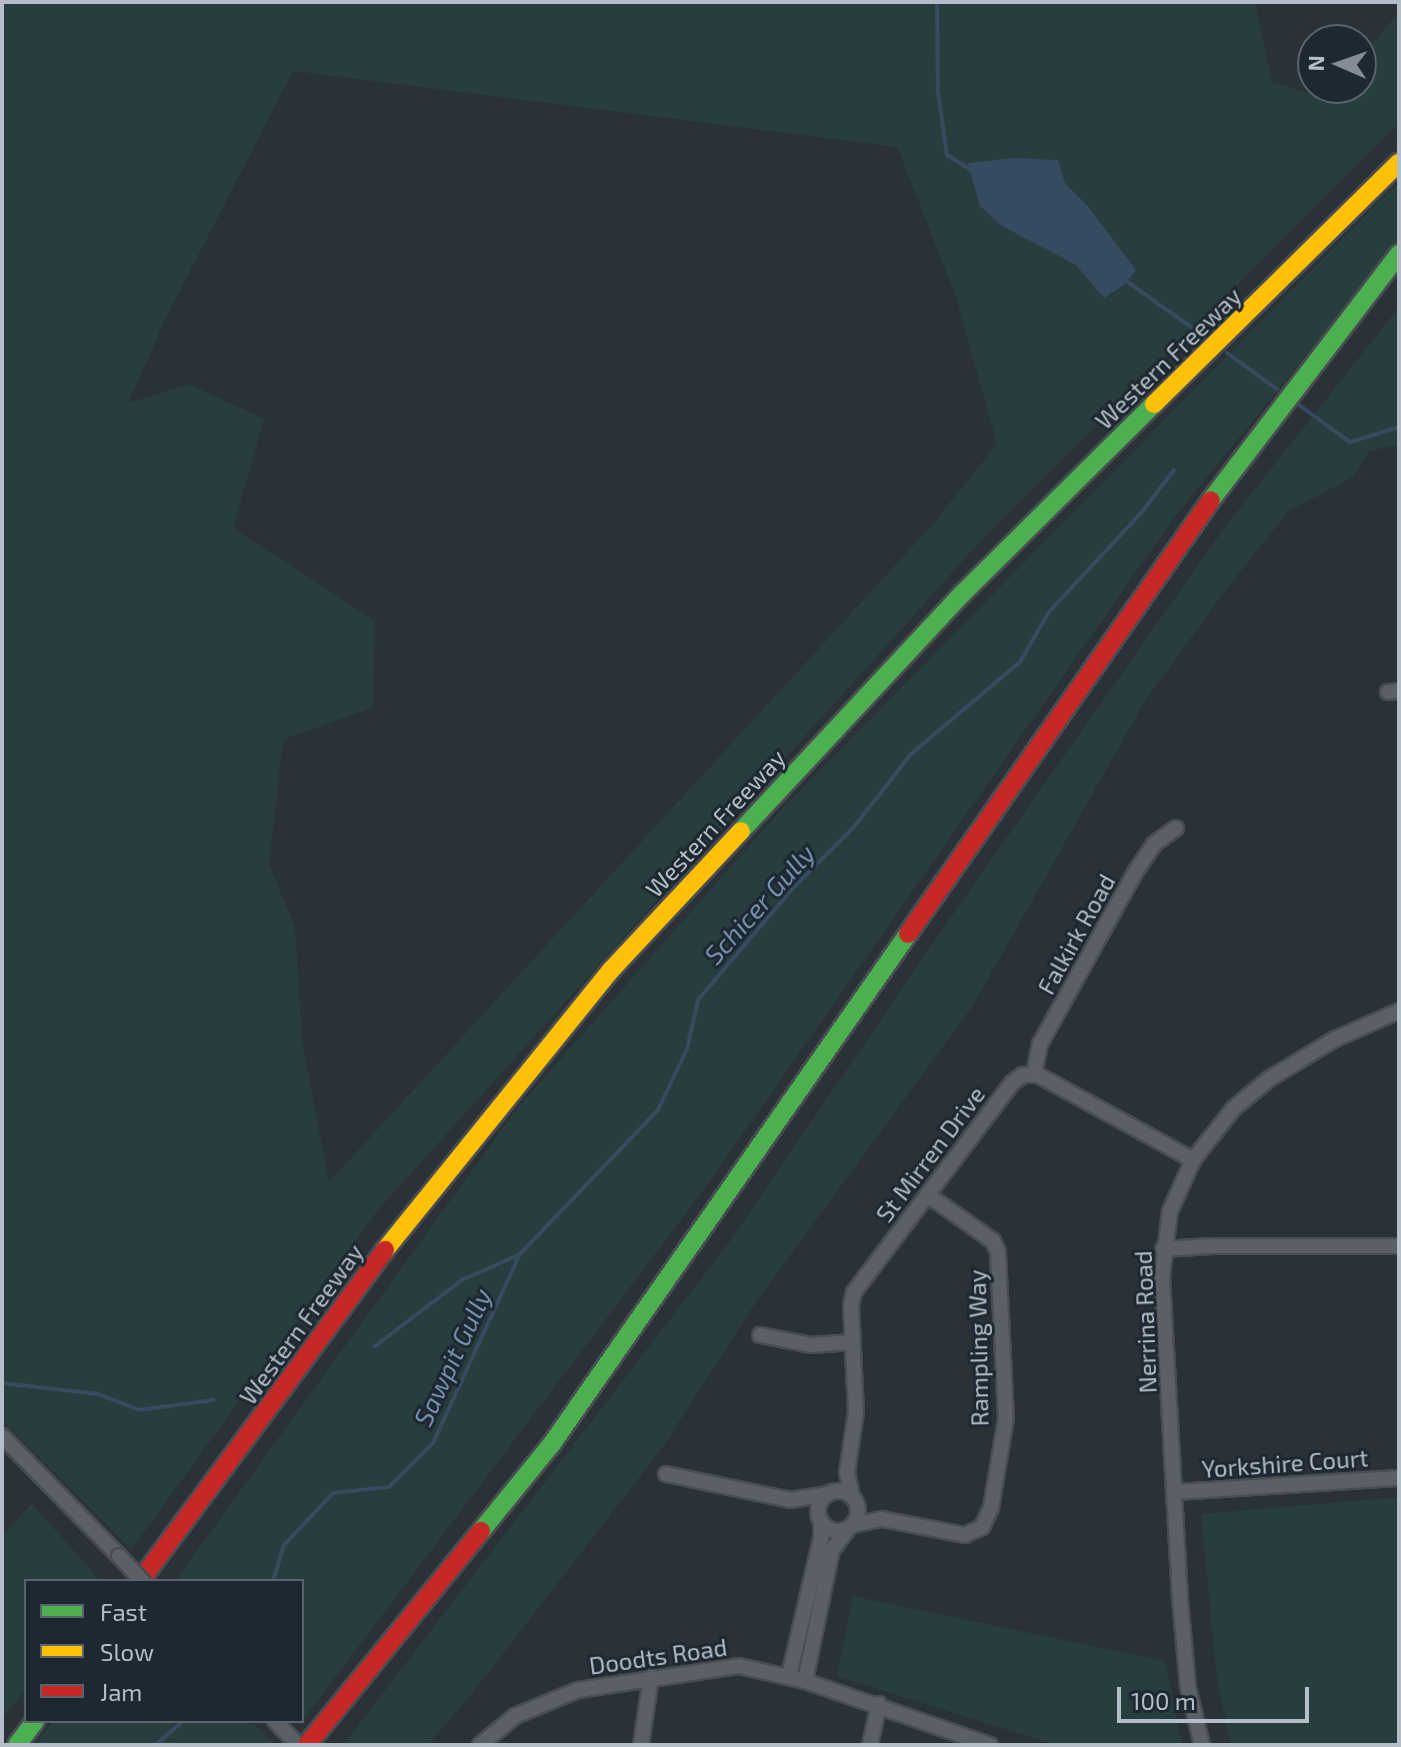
<!DOCTYPE html>
<html>
<head>
<meta charset="utf-8">
<style>
	body { margin:0 }
	#map { position:relative; width:1401px; height:1747px; overflow:hidden; background:#2a3137; font-family:"Exo 2",sans-serif }
	div>[style] { position:absolute }
	.green>* { inset:0; background:#273d3e }
	.water>* { inset:0; background:#374b60 }
	.stream>* { height:4px; margin:-2px; padding:0 2px; transform-origin:2px; border-radius:2px; background:#374b60 }
	.roads { filter:drop-shadow(2px 0 #484d52) drop-shadow(-2px 0 #484d52) drop-shadow(0 2px #484d52) drop-shadow(0 -2px #484d52) }
	.street>* { height:14px; margin:-7px; padding:0 7px; transform-origin:7px; border-radius:7px; background:#5a6066 }
	.street>.ring { margin:-7px; padding:0; box-sizing:content-box; background:none; border:14px solid #5a6066; border-radius:50% }
	.fast>* { height:18px; margin:-9px; padding:0 9px; transform-origin:9px; border-radius:9px; background:#4caf50 }
	.slow>* { height:18px; margin:-9px; padding:0 9px; transform-origin:9px; border-radius:9px; background:#ffc107 }
	.jam>* { height:18px; margin:-9px; padding:0 9px; transform-origin:9px; border-radius:9px; background:#c62828 }
	.bridges { filter:drop-shadow(2px 0 #484d52) drop-shadow(-2px 0 #484d52) drop-shadow(0 2px #484d52) drop-shadow(0 -2px #484d52) }
	.street-bridge>* { height:14px; margin:-7px; padding:0 7px; transform-origin:7px; border-radius:7px; background:#5a6066 }
	span { translate:-50% -50%; white-space:nowrap; text-align:center; line-height:1.15; -webkit-text-stroke:6px #1d2832; paint-order:stroke }
	.street-label { font-size:24px; color:#b4bec9 }
	.water-label { font-size:26px; color:#7590ab; font-style:italic }
	.frame { position:absolute; inset:0; border:4px solid #b4bec9; pointer-events:none }
	.legend { position:absolute; left:24px; top:1579px; width:280px; height:144px; box-sizing:border-box; background:#1d2832; border:2px solid #59646e; margin:0; padding:10px 14px; list-style:none; font-size:24px; color:#b4bec9 }
	.legend li { display:flex; align-items:center; gap:16px; height:40px }
	.legend b { width:40px; border:2px solid #59646e }
	.north { position:absolute; left:1297px; top:24px; width:80px; height:80px; box-sizing:border-box; background:#1d2832; border:2px solid #59646e; border-radius:50%; rotate:272deg; font-size:22px; font-weight:700; line-height:32px; text-align:center; color:#b4bec9 }
	.north::after { content:''; display:block; margin:auto; width:28px; height:36px; background:#848d96; clip-path:polygon(50% 0,100% 100%,50% 72%,0 100%) }
	.scale { position:absolute; left:1117px; top:1687px; width:192px; height:36px; box-sizing:border-box; border:4px solid #b4bec9; border-top:0; padding-left:10px; font-size:24px; line-height:28px; white-space:nowrap; color:#b4bec9; -webkit-text-stroke:6px #1d2832; paint-order:stroke }
</style>
</head>
<body>
<div id="map">
	<div class="green">
		<div style="clip-path:polygon(evenodd,2px 2px,1255px 2px,1272px 82px,1327px 98px,1336px 88px,1361px 88px,1361px 58px,1399px 12px,1399px 123px,977px 545px,378px 1210px,131px 1550px,2px 1420px,2px 2px,293px 71px,897px 147px,954px 291px,997px 444px,933px 524px,329px 1182px,302px 1041px,295px 927px,269px 865px,283px 740px,373px 707px,375px 621px,233px 528px,264px 419px,189px 384px,128px 403px,166px 318px,293px 71px)"></div>
		<div style="clip-path:polygon(1399px 181px,1399px 241px,1173px 519px,702px 1192px,306px 1716px,302px 1712px,302px 1581px,175px 1581px,518px 1107px,782px 809px)"></div>
		<div style="clip-path:polygon(1399px 307px,1399px 445px,1369px 451px,1353px 477px,1289px 511px,1231px 583px,1145px 701px,972px 1007px,756px 1302px,663px 1447px,478px 1686px,428px 1745px,343px 1745px,727px 1245px,955px 911px,1224px 528px)"></div>
		<div style="clip-path:polygon(1399px 1497px,1399px 1745px,1231px 1745px,1217px 1680px,1201px 1514px)"></div>
		<div style="clip-path:polygon(32px 1504px,101px 1581px,26px 1581px,26px 1689px,2px 1719px,2px 1535px)"></div>
		<div style="clip-path:polygon(853px 1596px,1165px 1661px,1182px 1745px,1055px 1745px,837px 1676px)"></div>
		<div style="clip-path:polygon(53px 1721px,252px 1721px,275px 1745px,35px 1745px)"></div>
	</div>
	<div class="water">
		<div style="clip-path:polygon(1013px 158px,1058px 160px,1065px 183px,1087px 205px,1136px 270px,1125px 284px,1104px 298px,1076px 265px,1002px 226px,980px 206px,968px 163px)"></div>
	</div>
	<div class="stream">
		<div style="left:937px;top:2px;width:90px;rotate:89.4deg"></div>
		<div style="left:938px;top:92px;width:64px;rotate:81.9deg"></div>
		<div style="left:947px;top:155px;width:32px;rotate:32deg"></div>
		<div style="left:1125px;top:280px;width:98px;rotate:35.5deg"></div>
		<div style="left:1227px;top:353px;width:62px;rotate:35.8deg"></div>
		<div style="left:1299px;top:405px;width:63px;rotate:36deg"></div>
		<div style="left:1350px;top:442px;width:51px;rotate:-17deg"></div>
		<div style="left:375px;top:1346px;width:109px;rotate:-37.2deg"></div>
		<div style="left:462px;top:1280px;width:62px;rotate:-23.7deg"></div>
		<div style="left:519px;top:1255px;width:201px;rotate:-46.2deg"></div>
		<div style="left:658px;top:1110px;width:68px;rotate:-64.6deg"></div>
		<div style="left:687px;top:1049px;width:50px;rotate:-77.3deg"></div>
		<div style="left:698px;top:1000px;width:145px;rotate:-49.7deg"></div>
		<div style="left:792px;top:889px;width:88px;rotate:-45deg"></div>
		<div style="left:854px;top:827px;width:93px;rotate:-52deg"></div>
		<div style="left:911px;top:754px;width:143px;rotate:-40.2deg"></div>
		<div style="left:1020px;top:662px;width:58px;rotate:-59.9deg"></div>
		<div style="left:1049px;top:612px;width:135px;rotate:-47.1deg"></div>
		<div style="left:1141px;top:513px;width:54px;rotate:-52.5deg"></div>
		<div style="left:2px;top:1383px;width:97px;rotate:6.5deg"></div>
		<div style="left:98px;top:1394px;width:45px;rotate:20.9deg"></div>
		<div style="left:140px;top:1410px;width:74px;rotate:-7.8deg"></div>
		<div style="left:273px;top:1581px;width:38px;rotate:-73deg"></div>
		<div style="left:284px;top:1545px;width:71px;rotate:-46.7deg"></div>
		<div style="left:333px;top:1493px;width:56px;rotate:-6.1deg"></div>
		<div style="left:389px;top:1487px;width:62px;rotate:-45deg"></div>
		<div style="left:433px;top:1443px;width:206px;rotate:-65.3deg"></div>
		<div style="left:156px;top:1745px;width:36px;rotate:-42deg"></div>
	</div>
	<div class="roads">
		<div class="street">
			<div style="left:1388px;top:692px;width:11px;rotate:-5deg"></div>
			<div style="left:1034px;top:1074px;width:31px;rotate:-79deg"></div>
			<div style="left:1040px;top:1044px;width:198px;rotate:-61deg"></div>
			<div style="left:1136px;top:871px;width:32px;rotate:-56deg"></div>
			<div style="left:1154px;top:844px;width:27px;rotate:-36deg"></div>
			<div style="left:1163px;top:1249px;width:49px;rotate:-3.5deg"></div>
			<div style="left:1212px;top:1246px;width:187px"></div>
			<div style="left:760px;top:1335px;width:53px;rotate:10.9deg"></div>
			<div style="left:812px;top:1345px;width:41px;rotate:-4.2deg"></div>
			<div style="left:2px;top:1436px;width:168px;rotate:45.7deg"></div>
			<div style="left:666px;top:1474px;width:127px;rotate:11.8deg"></div>
			<div style="left:790px;top:1500px;width:38px;rotate:-9deg"></div>
			<div class="ring" style="left:818px;top:1491px;width:26px;height:26px"></div>
			<div style="left:1174px;top:1492px;width:225px;rotate:-3.6deg"></div>
			<div style="left:852px;top:1496px;width:25px;rotate:-102deg"></div>
			<div style="left:847px;top:1472px;width:61px;rotate:-81.5deg"></div>
			<div style="left:856px;top:1412px;width:106px;rotate:-92.7deg"></div>
			<div style="left:851px;top:1306px;width:14px;rotate:-78deg"></div>
			<div style="left:854px;top:1292px;width:262px;rotate:-52.9deg"></div>
			<div style="left:1012px;top:1083px;width:14px;rotate:-36deg"></div>
			<div style="left:1023px;top:1075px;width:15px"></div>
			<div style="left:1038px;top:1075px;width:177px;rotate:28.7deg"></div>
			<div style="left:853px;top:1525px;width:30px;rotate:-12deg"></div>
			<div style="left:882px;top:1519px;width:85px;rotate:10.9deg"></div>
			<div style="left:965px;top:1535px;width:19px;rotate:-25deg"></div>
			<div style="left:982px;top:1527px;width:21px;rotate:-65deg"></div>
			<div style="left:991px;top:1508px;width:91px;rotate:-80.5deg"></div>
			<div style="left:1006px;top:1418px;width:166px;rotate:-92.8deg"></div>
			<div style="left:998px;top:1252px;width:12px;rotate:-114deg"></div>
			<div style="left:993px;top:1241px;width:80px;rotate:-144.7deg"></div>
			<div style="left:789px;top:1676px;width:141px;rotate:-76.9deg"></div>
			<div style="left:821px;top:1539px;width:18px;rotate:-90deg"></div>
			<div style="left:805px;top:1681px;width:134px;rotate:-78.4deg"></div>
			<div style="left:832px;top:1550px;width:25px;rotate:-53deg"></div>
			<div style="left:275px;top:1721px;width:33px;rotate:46deg"></div>
			<div style="left:480px;top:1745px;width:45px;rotate:-39.6deg"></div>
			<div style="left:515px;top:1716px;width:68px;rotate:-22.4deg"></div>
			<div style="left:578px;top:1690px;width:163px;rotate:-8.5deg"></div>
			<div style="left:739px;top:1666px;width:68px;rotate:12.8deg"></div>
			<div style="left:805px;top:1681px;width:196px;rotate:19.1deg"></div>
			<div style="left:641px;top:1745px;width:69px;rotate:-81.6deg"></div>
			<div style="left:870px;top:1745px;width:42px;rotate:-77.6deg"></div>
			<div style="left:1202px;top:1745px;width:60px;rotate:-103.6deg"></div>
			<div style="left:1188px;top:1687px;width:88px;rotate:-95.2deg"></div>
			<div style="left:1180px;top:1599px;width:324px;rotate:-93.2deg"></div>
			<div style="left:1162px;top:1276px;width:65px;rotate:-83deg"></div>
			<div style="left:1170px;top:1211px;width:56px;rotate:-65.7deg"></div>
			<div style="left:1193px;top:1160px;width:66px;rotate:-51.7deg"></div>
			<div style="left:1234px;top:1108px;width:45px;rotate:-39.6deg"></div>
			<div style="left:1269px;top:1079px;width:77px;rotate:-31.2deg"></div>
			<div style="left:1335px;top:1039px;width:70px;rotate:-23.6deg"></div>
		</div>
		<div class="fast">
			<div style="left:1211px;top:500px;width:310px;rotate:-52.6deg"></div>
			<div style="left:741px;top:831px;width:325px;rotate:-47deg"></div>
			<div style="left:963px;top:593px;width:269px;rotate:-44.7deg"></div>
			<div style="left:481px;top:1531px;width:111px;rotate:-50.9deg"></div>
			<div style="left:551px;top:1445px;width:623px;rotate:-55.06deg"></div>
			<div style="left:17px;top:1745px;width:30px;rotate:-53deg"></div>
		</div>
		<div class="slow">
			<div style="left:1154px;top:404px;width:344px;rotate:-44.6deg"></div>
			<div style="left:385px;top:1250px;width:360px;rotate:-51.1deg"></div>
			<div style="left:611px;top:970px;width:190px;rotate:-46.9deg"></div>
		</div>
		<div class="jam">
			<div style="left:908px;top:934px;width:529px;rotate:-55.08deg"></div>
			<div style="left:140px;top:1581px;width:412px;rotate:-53.5deg"></div>
			<div style="left:307px;top:1745px;width:276px;rotate:-50.9deg"></div>
		</div>
	</div>
	<div class="bridges">
		<div class="street-bridge">
			<div style="left:119px;top:1556px;width:34px;rotate:47deg"></div>
		</div>
	</div>
	<div class="street-label">
		<span style="left:1168px;top:358px;rotate:-44deg">Western Freeway</span>
		<span style="left:715px;top:823px;rotate:-47deg">Western Freeway</span>
		<span style="left:1076px;top:934px;rotate:-61deg">Falkirk Road</span>
		<span style="left:930px;top:1154px;rotate:-53deg">St Mirren Drive</span>
		<span style="left:1145px;top:1322px;rotate:-92deg">Nerrina Road</span>
		<span style="left:301px;top:1324px;rotate:-54deg">Western Freeway</span>
		<span style="left:978px;top:1348px;rotate:-91deg">Rampling Way</span>
		<span style="left:1285px;top:1463px;rotate:-4deg">Yorkshire Court</span>
		<span style="left:658px;top:1656px;rotate:-8deg">Doodts Road</span>
	</div>
	<div class="water-label">
		<span style="left:759px;top:904px;rotate:-48deg">Schicer Gully</span>
		<span style="left:452px;top:1357px;rotate:-65deg">Sawpit Gully</span>
	</div>
	<div class="frame"></div>
	<ul class="legend">
	<li><b style="height:10px;background:#4caf50"></b>Fast</li>
	<li><b style="height:10px;background:#ffc107"></b>Slow</li>
	<li><b style="height:10px;background:#c62828"></b>Jam</li>
	</ul>
	<div class="north">N</div>
	<div class="scale">100 m</div>
</div>
</body>
</html>
